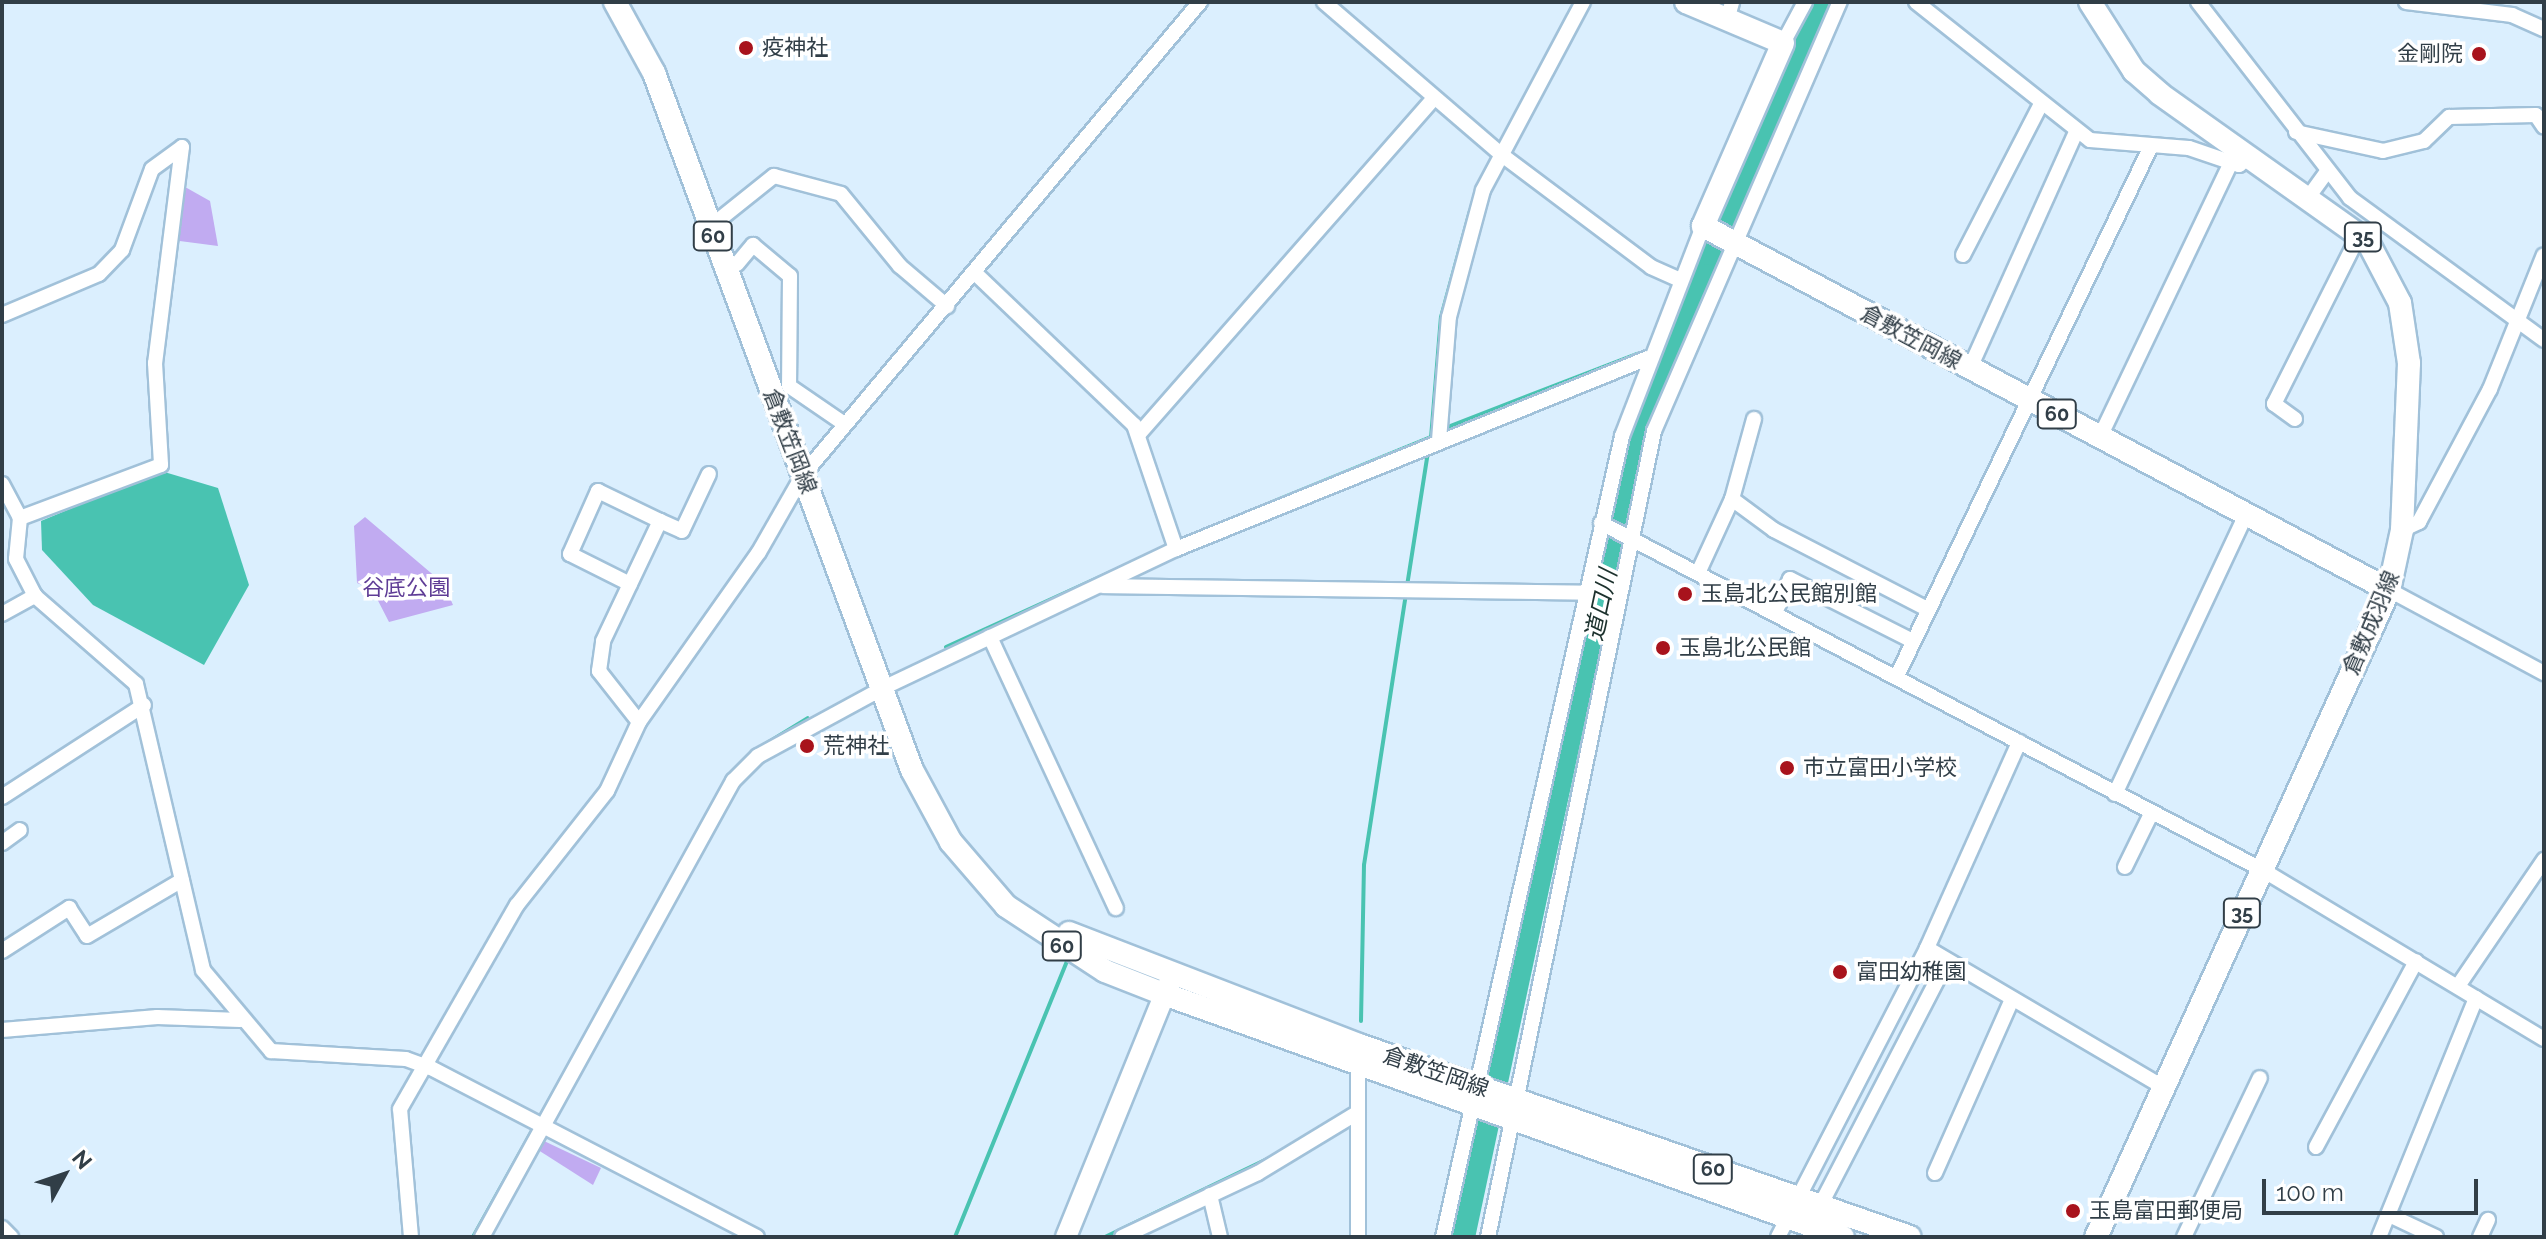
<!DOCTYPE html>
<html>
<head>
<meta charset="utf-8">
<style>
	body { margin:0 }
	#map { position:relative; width:2546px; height:1239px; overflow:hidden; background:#dbeffe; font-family:Raleway,"Noto Sans JP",sans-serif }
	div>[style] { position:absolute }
	.green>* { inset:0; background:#c1abf1 }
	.water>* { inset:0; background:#49c3b1 }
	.stream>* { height:4px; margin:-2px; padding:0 2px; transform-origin:2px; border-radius:2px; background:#49c3b1 }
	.river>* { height:26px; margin:-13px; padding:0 13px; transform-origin:13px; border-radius:13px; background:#49c3b1 }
	.roads { filter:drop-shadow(2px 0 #a1c1d9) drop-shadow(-2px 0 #a1c1d9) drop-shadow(0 2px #a1c1d9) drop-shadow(0 -2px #a1c1d9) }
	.street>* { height:14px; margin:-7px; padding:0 7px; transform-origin:7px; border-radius:7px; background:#fff }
	.secondary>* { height:20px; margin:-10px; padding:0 10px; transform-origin:10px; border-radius:10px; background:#fff }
	.primary>* { height:22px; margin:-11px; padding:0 11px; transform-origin:11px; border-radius:11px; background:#fff }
	.dots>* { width:22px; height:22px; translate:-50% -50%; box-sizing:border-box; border:4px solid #fff; border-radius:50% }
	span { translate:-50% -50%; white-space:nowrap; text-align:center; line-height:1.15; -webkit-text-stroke:7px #fff; paint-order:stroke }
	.shield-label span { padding:2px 6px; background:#fff; border:2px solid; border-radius:6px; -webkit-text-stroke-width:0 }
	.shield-label { font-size:20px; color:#313e47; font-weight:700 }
	.poi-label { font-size:22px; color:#313e47 }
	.left { translate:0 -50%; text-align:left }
	.right { translate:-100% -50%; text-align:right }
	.street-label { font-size:22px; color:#313e47 }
	.park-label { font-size:22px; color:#5f3d96 }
	.water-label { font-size:24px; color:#1c312d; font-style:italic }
	.frame { position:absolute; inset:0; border:4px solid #313e47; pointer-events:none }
	.north { position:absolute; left:24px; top:1135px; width:80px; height:80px; -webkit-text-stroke:6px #fff; paint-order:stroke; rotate:50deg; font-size:22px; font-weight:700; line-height:32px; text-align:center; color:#313e47 }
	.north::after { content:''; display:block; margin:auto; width:28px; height:36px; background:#313e47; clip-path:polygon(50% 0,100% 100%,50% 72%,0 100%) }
	.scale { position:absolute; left:2262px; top:1179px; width:216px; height:36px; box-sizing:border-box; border:4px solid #313e47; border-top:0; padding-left:10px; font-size:24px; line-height:28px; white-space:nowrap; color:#313e47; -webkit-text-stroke:6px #fff; paint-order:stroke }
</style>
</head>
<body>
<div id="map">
	<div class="green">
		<div style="clip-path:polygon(178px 183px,210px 201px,218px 246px,172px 240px)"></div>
		<div style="clip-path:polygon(365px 517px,444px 584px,453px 605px,389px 622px,372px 589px,357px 583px,354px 526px)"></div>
		<div style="clip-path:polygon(544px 1141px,601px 1168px,593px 1185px,535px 1148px)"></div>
	</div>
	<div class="water">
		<div style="clip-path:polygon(161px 471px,218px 488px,249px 585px,204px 665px,93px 605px,42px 550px,41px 521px)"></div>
	</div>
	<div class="stream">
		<div style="left:1445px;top:428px;width:206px;rotate:-21.1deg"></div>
		<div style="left:1431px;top:438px;width:121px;rotate:-85.3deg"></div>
		<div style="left:1441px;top:317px;width:110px;rotate:-74.7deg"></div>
		<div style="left:1192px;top:535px;width:258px;rotate:-22.3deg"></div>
		<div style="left:1407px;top:586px;width:136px;rotate:-81.1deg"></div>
		<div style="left:946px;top:647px;width:234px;rotate:-24.5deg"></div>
		<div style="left:759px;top:748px;width:57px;rotate:-31.5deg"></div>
		<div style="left:1361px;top:1021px;width:156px;rotate:-88.9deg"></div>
		<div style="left:1364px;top:865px;width:274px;rotate:-81.2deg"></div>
		<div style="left:473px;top:1237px;width:263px;rotate:-60.9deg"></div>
		<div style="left:955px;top:1237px;width:300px;rotate:-67.9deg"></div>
		<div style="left:1105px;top:1237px;width:184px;rotate:-25.7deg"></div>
	</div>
	<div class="river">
		<div style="left:1462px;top:1237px;width:766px;rotate:-78.01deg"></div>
		<div style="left:1621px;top:488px;width:252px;rotate:-69.6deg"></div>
		<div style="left:1709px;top:252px;width:276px;rotate:-64.9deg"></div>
	</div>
	<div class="roads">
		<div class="street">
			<div style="left:1324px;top:2px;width:235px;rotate:40.7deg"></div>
			<div style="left:1502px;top:155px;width:186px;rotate:36.9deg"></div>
			<div style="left:1651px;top:267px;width:32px;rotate:24deg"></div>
			<div style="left:1916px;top:2px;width:222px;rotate:38.4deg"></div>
			<div style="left:2090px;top:140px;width:99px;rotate:4.6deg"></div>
			<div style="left:2189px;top:148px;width:53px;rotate:18.8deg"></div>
			<div style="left:2239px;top:165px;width:15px;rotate:-37deg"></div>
			<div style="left:2198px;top:2px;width:248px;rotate:52.2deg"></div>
			<div style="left:2350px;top:198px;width:240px;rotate:36.2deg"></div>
			<div style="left:2406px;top:2px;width:107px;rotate:7deg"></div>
			<div style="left:2512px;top:15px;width:35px;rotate:24deg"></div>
			<div style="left:1727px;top:20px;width:19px;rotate:-74deg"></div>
			<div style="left:1783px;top:43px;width:47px;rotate:-61.8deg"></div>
			<div style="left:2296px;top:132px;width:89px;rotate:12.3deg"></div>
			<div style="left:2383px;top:151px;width:42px;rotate:-13.7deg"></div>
			<div style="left:2424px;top:141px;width:35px;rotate:-44deg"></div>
			<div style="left:2449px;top:117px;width:87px;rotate:-1.3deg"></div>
			<div style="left:2536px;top:115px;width:14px;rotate:56deg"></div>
			<div style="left:182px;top:147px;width:218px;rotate:97.1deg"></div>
			<div style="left:155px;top:363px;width:102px;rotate:86.6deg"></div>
			<div style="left:161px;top:465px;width:151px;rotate:159.4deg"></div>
			<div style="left:20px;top:518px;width:41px;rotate:95.6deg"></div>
			<div style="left:16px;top:559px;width:42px;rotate:62.8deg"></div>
			<div style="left:35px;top:596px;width:134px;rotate:41.1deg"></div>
			<div style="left:136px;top:684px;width:294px;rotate:76.8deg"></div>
			<div style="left:203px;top:970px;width:106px;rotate:50deg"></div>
			<div style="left:271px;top:1051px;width:135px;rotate:3.4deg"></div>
			<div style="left:406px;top:1059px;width:27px;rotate:20deg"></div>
			<div style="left:431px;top:1068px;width:367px;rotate:27.4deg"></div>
			<div style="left:2310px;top:195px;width:27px;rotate:-54deg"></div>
			<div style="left:710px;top:227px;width:82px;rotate:-38.6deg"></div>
			<div style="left:774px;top:176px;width:69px;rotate:15deg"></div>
			<div style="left:841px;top:194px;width:93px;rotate:50.7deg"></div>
			<div style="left:900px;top:266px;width:62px;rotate:40.4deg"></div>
			<div style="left:1963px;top:255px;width:168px;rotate:-62.7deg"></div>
			<div style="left:737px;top:264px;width:25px;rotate:-50deg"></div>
			<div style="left:753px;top:245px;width:48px;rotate:40deg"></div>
			<div style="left:790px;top:276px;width:110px;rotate:90.5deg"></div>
			<div style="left:789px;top:386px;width:65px;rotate:34.4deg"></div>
			<div style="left:976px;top:274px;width:219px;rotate:43.7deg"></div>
			<div style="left:1134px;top:425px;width:131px;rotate:71.3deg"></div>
			<div style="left:2px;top:315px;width:105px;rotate:-22.9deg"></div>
			<div style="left:99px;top:274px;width:33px;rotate:-46deg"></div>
			<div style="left:122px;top:250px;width:86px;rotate:-69.7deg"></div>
			<div style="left:152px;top:169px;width:37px;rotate:-36deg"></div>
			<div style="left:1970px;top:368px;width:259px;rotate:-65.8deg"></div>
			<div style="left:2295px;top:419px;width:26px;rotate:-144deg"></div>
			<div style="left:2274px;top:404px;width:191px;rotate:-63.3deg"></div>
			<div style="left:1139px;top:434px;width:446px;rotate:-48.7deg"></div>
			<div style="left:2100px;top:437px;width:305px;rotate:-64.5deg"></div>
			<div style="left:1439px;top:440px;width:123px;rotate:-85.4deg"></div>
			<div style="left:1449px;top:317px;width:131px;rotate:-75deg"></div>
			<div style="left:1483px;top:190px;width:213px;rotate:-62deg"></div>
			<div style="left:2px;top:484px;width:38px;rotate:62deg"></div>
			<div style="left:1732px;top:499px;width:83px;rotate:-74.6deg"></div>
			<div style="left:1601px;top:523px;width:745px;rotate:27.67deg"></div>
			<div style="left:2261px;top:869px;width:330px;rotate:31deg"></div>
			<div style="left:2402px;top:530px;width:19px;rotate:-25deg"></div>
			<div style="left:2419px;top:522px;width:151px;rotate:-61.9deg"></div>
			<div style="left:2490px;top:389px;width:144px;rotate:-68.1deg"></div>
			<div style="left:1698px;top:573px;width:81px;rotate:-65.3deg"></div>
			<div style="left:1732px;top:499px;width:52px;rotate:36.4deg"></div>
			<div style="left:1774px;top:530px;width:174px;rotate:27.3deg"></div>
			<div style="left:630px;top:584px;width:67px;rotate:-153.4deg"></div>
			<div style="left:570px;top:554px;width:69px;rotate:-66deg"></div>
			<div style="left:598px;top:491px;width:69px;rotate:25.8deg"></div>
			<div style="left:1103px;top:586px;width:481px;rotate:0.8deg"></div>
			<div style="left:2389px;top:590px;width:176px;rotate:28.2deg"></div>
			<div style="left:1775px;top:613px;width:37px;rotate:-66deg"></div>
			<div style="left:1790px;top:579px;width:138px;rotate:26.8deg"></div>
			<div style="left:2px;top:614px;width:38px;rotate:-29deg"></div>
			<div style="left:990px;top:637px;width:299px;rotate:65.1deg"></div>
			<div style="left:1897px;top:676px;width:588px;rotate:-64.39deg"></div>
			<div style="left:639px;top:722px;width:65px;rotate:-128.1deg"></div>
			<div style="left:599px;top:671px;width:30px;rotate:-82deg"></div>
			<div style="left:603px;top:641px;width:133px;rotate:-64.6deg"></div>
			<div style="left:660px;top:521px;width:24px;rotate:24deg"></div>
			<div style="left:682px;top:531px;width:63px;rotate:-64.7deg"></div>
			<div style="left:2115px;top:794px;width:309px;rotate:-64.9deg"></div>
			<div style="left:2px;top:797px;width:169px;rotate:-32.9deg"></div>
			<div style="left:2px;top:843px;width:22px;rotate:-36deg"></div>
			<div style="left:2125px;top:867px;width:59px;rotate:-63.9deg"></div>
			<div style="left:1927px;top:948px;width:274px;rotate:30.5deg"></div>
			<div style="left:2px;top:951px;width:80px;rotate:-32.7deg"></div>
			<div style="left:69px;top:908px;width:33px;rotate:57deg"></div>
			<div style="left:87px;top:936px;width:110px;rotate:-30.5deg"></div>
			<div style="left:2458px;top:986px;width:153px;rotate:-55.7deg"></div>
			<div style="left:2px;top:1030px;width:156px;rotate:-4.8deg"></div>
			<div style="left:157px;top:1017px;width:83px;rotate:2.1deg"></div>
			<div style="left:2316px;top:1147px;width:211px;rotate:-61.7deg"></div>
			<div style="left:1935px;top:1173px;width:190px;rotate:-66.1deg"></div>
			<div style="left:1210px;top:1195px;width:43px;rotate:76.6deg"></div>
			<div style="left:1820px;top:1206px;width:276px;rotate:-62.6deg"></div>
			<div style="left:2389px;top:1215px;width:52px;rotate:25.1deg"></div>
			<div style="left:2px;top:1228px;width:13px;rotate:45deg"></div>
			<div style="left:411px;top:1237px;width:128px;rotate:-94.9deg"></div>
			<div style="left:400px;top:1109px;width:235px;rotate:-60.2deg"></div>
			<div style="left:517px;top:905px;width:145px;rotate:-51.7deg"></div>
			<div style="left:607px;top:791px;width:76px;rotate:-65.1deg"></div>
			<div style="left:639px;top:722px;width:208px;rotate:-54.8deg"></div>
			<div style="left:759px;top:552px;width:89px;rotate:-60.3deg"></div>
			<div style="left:803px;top:475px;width:618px;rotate:-49.99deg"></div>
			<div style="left:482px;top:1237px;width:521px;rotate:-61.17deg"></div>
			<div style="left:733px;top:781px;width:35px;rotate:-45deg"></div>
			<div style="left:758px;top:756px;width:142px;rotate:-28.5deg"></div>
			<div style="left:883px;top:688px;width:324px;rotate:-25.4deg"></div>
			<div style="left:1176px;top:549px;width:509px;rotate:-22.03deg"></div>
			<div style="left:1122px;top:1237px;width:150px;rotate:-25.2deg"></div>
			<div style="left:1258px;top:1173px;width:116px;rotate:-31.2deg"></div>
			<div style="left:1358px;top:1237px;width:172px;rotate:-90deg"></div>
			<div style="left:1443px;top:1237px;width:821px;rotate:-77.4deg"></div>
			<div style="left:1622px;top:436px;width:225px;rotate:-68.9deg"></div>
			<div style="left:1488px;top:1237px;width:823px;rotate:-78.36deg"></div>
			<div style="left:1654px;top:431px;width:468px;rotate:-66.6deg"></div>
			<div style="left:1778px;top:1237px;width:325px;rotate:-62.7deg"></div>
			<div style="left:1927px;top:948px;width:226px;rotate:-65.9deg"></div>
			<div style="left:2184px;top:1237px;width:176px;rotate:-64.5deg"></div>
			<div style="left:2379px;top:1237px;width:258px;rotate:-67.9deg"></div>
			<div style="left:2480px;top:1237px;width:19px;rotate:-65deg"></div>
		</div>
		<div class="secondary">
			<div style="left:1066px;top:1237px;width:276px;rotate:-67.9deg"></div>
		</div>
		<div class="primary">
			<div style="left:615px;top:2px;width:81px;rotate:61.2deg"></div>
			<div style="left:654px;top:73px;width:743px;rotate:69.69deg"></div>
			<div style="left:912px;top:770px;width:82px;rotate:61.6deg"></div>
			<div style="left:951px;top:842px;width:84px;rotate:49.3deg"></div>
			<div style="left:1006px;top:906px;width:118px;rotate:33.3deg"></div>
			<div style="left:1105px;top:971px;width:63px;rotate:21.3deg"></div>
			<div style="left:1164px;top:994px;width:721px;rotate:19.69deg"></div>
			<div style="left:1686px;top:2px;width:105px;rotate:22.9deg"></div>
			<div style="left:1783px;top:43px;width:200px;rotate:113.6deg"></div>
			<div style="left:1703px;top:226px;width:777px;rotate:27.95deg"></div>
			<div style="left:2090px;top:2px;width:82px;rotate:57.5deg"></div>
			<div style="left:2134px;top:71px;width:35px;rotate:41deg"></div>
			<div style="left:2160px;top:94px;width:255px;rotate:35.4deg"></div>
			<div style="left:2368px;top:242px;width:69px;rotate:62.3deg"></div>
			<div style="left:2400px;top:303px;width:61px;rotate:81.5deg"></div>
			<div style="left:2409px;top:363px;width:167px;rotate:92.4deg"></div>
			<div style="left:2402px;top:530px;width:61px;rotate:102.2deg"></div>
			<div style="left:2389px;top:590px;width:710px;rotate:114.36deg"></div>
			<div style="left:1069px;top:933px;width:311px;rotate:21.1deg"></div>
			<div style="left:1359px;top:1045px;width:583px;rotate:19.21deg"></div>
		</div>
	</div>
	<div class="dots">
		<div style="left:746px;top:48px;background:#a8131c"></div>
		<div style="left:2479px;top:54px;background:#a8131c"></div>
		<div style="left:1685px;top:594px;background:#a8131c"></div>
		<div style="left:1663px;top:648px;background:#a8131c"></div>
		<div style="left:807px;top:746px;background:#a8131c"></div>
		<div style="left:1787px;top:768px;background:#a8131c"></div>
		<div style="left:1840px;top:972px;background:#a8131c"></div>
		<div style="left:2073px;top:1211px;background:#a8131c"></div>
	</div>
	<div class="shield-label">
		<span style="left:713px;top:236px">60</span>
		<span style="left:2363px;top:237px">35</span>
		<span style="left:2057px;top:414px">60</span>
		<span style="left:2242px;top:913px">35</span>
		<span style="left:1062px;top:946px">60</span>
		<span style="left:1713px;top:1169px">60</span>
	</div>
	<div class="poi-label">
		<span class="left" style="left:762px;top:48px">疫神社</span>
		<span class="right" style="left:2463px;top:54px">金剛院</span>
		<span class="left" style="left:1701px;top:594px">玉島北公民館別館</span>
		<span class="left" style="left:1679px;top:648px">玉島北公民館</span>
		<span class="left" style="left:823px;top:746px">荒神社</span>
		<span class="left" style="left:1803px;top:768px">市立富田小学校</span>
		<span class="left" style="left:1856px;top:972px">富田幼稚園</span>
		<span class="left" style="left:2089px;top:1211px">玉島富田郵便局</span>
	</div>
	<div class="street-label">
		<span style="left:1911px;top:337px;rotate:28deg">倉敷笠岡線</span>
		<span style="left:790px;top:441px;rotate:69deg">倉敷笠岡線</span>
		<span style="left:2371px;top:623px;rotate:-67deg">倉敷成羽線</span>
		<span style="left:1436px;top:1072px;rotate:19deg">倉敷笠岡線</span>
	</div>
	<div class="park-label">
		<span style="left:406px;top:588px">谷底公園</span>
	</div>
	<div class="water-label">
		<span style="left:1601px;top:605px;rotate:-78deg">道口川</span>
	</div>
	<div class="frame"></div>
	<div class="north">N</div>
	<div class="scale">100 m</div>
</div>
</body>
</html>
